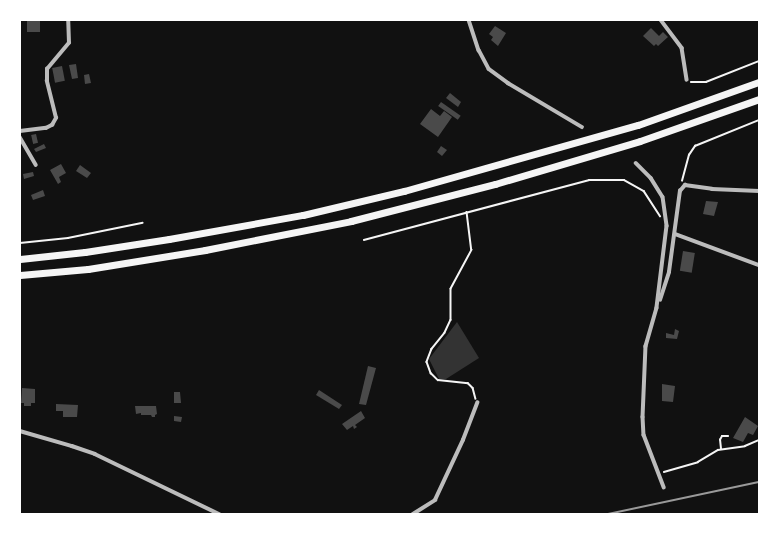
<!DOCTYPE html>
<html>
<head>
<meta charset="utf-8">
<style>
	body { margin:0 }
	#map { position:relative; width:779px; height:534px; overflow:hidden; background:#111; font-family:"PT Sans",sans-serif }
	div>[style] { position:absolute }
	.water>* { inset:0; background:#333 }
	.building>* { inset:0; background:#4a4a4a; transform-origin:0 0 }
	.path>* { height:1.5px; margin:-0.75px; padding:0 0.75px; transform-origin:0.75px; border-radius:0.75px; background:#f5f5f5 }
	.minor>* { height:3.5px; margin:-1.75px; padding:0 1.75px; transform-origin:1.75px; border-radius:1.75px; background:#bcbcbc }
	.motorway>* { height:7px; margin:-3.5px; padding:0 3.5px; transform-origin:3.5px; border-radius:3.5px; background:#f5f5f5 }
	.rail>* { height:2px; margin:-1px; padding:0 1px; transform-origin:1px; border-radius:1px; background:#9a9a9a }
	span { translate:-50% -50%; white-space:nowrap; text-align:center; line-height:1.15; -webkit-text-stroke:4px #fff; paint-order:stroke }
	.frame { position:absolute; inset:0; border:21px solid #fff; pointer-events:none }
</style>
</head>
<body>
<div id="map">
	<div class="water">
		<div style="clip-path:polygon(457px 322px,479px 358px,446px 379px,439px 379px,429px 359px)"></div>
	</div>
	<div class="building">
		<div style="left:27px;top:20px;width:13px;height:12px"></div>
		<div style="clip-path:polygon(495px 26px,506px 33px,498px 46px,491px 40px,493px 37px,489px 34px)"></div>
		<div style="clip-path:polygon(651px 28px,659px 36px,663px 32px,668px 37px,658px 46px,656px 44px,654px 46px,643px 36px)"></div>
		<div style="clip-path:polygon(76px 64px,78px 78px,72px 79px,69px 65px)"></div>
		<div style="left:62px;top:66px;width:15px;height:10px;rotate:79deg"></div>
		<div style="clip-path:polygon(89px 74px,91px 83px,85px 84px,84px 75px)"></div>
		<div style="clip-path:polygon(450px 93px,461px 102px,458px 107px,446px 98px)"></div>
		<div style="left:441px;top:102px;width:24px;height:5px;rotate:35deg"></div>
		<div style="clip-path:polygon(431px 109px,440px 116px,444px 111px,452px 117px,438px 137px,420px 124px)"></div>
		<div style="left:36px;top:134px;width:9px;height:5px;rotate:77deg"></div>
		<div style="clip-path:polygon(44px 144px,46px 148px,36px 152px,34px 149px)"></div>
		<div style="clip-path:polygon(441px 146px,447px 150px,442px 156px,437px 152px)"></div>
		<div style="clip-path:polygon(61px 164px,66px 173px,59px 177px,61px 182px,58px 184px,50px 170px)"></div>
		<div style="clip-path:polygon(80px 165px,91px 173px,87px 178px,76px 171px)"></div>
		<div style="clip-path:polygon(33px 172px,34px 176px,24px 179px,23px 174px)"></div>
		<div style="clip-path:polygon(43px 190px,45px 196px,33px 200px,31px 195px)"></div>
		<div style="clip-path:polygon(706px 201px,718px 202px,714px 216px,703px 214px)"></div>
		<div style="left:683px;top:251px;width:12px;height:20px;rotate:9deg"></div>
		<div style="clip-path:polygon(675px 329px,679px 331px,677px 339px,666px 338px,666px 333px,674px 335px)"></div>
		<div style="clip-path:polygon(368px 366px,376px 368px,366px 405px,359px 404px)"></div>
		<div style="clip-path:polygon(662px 384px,675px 386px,673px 402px,662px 401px)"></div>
		<div style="clip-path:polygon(22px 388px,35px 389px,35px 403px,31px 403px,31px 406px,24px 406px,24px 403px,21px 403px)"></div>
		<div style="clip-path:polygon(319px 390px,342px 405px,339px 409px,316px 395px)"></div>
		<div style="clip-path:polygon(174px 392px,180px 392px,181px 403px,174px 403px)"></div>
		<div style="clip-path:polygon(56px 404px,78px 405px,77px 417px,63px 417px,63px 411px,56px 411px)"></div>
		<div style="clip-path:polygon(135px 406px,156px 406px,157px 414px,155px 415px,155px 417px,152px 417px,151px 415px,141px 415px,141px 413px,136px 414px)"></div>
		<div style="clip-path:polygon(361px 411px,365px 418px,355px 425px,357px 427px,354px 429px,353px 426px,347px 430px,342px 424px)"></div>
		<div style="clip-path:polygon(174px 416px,182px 417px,181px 422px,174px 421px)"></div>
		<div style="clip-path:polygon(745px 417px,758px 426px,753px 435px,748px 433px,743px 442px,733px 438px)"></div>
	</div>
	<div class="path">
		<div style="left:691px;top:82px;width:15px"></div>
		<div style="left:706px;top:82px;width:57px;rotate:-21.6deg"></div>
		<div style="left:682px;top:181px;width:27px;rotate:-75deg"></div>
		<div style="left:689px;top:155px;width:11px;rotate:-56deg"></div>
		<div style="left:695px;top:146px;width:69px;rotate:-22.1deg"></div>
		<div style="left:467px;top:212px;width:38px;rotate:83deg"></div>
		<div style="left:472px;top:250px;width:44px;rotate:118.3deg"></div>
		<div style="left:451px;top:289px;width:31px;rotate:90deg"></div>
		<div style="left:451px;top:320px;width:14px;rotate:115deg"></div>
		<div style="left:445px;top:333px;width:21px;rotate:129deg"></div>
		<div style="left:432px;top:349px;width:14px;rotate:111deg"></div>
		<div style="left:427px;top:362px;width:12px;rotate:70deg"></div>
		<div style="left:431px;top:373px;width:10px;rotate:45deg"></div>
		<div style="left:438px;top:380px;width:30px;rotate:6deg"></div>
		<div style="left:468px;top:383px;width:7px;rotate:45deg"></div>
		<div style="left:473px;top:388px;width:11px;rotate:75deg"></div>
		<div style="left:364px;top:240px;width:233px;rotate:-14.9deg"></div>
		<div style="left:589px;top:180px;width:35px"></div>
		<div style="left:624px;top:180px;width:23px;rotate:29deg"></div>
		<div style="left:644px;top:191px;width:30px;rotate:57deg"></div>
		<div style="left:20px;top:243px;width:48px;rotate:-5.9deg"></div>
		<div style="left:68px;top:238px;width:76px;rotate:-11.5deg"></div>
		<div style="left:721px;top:449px;width:9px;rotate:-96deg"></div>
		<div style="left:720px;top:440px;width:4px;rotate:-63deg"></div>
		<div style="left:722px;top:436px;width:6px"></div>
		<div style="left:664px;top:472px;width:35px;rotate:-16deg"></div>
		<div style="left:698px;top:462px;width:23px;rotate:-31deg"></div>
		<div style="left:718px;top:450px;width:27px;rotate:-8deg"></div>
		<div style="left:745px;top:446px;width:15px;rotate:-23deg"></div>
	</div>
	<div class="minor">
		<div style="left:469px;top:20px;width:32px;rotate:72deg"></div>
		<div style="left:479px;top:50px;width:21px;rotate:62deg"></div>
		<div style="left:489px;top:69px;width:24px;rotate:36deg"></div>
		<div style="left:508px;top:83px;width:86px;rotate:30.7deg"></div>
		<div style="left:661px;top:20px;width:35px;rotate:53deg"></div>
		<div style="left:682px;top:48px;width:32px;rotate:81deg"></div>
		<div style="left:20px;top:131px;width:26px;rotate:-7deg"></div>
		<div style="left:46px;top:128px;width:7px;rotate:-27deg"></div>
		<div style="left:52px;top:125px;width:8px;rotate:-60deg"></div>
		<div style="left:56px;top:118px;width:38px;rotate:-104deg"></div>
		<div style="left:47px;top:81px;width:12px;rotate:-90deg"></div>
		<div style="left:47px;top:69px;width:34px;rotate:-50deg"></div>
		<div style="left:69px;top:43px;width:23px;rotate:-92deg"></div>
		<div style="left:20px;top:137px;width:32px;rotate:60deg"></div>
		<div style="left:636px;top:163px;width:21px;rotate:45deg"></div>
		<div style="left:651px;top:178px;width:22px;rotate:58deg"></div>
		<div style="left:663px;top:197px;width:29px;rotate:82deg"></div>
		<div style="left:667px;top:226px;width:83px;rotate:97deg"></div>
		<div style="left:657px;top:308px;width:40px;rotate:106deg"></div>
		<div style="left:646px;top:346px;width:71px;rotate:92.4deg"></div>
		<div style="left:643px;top:417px;width:18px;rotate:87deg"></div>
		<div style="left:644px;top:435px;width:56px;rotate:69deg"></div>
		<div style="left:675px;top:234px;width:90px;rotate:20.3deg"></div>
		<div style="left:660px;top:300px;width:29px;rotate:-72deg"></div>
		<div style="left:669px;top:272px;width:82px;rotate:-82.3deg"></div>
		<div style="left:680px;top:191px;width:8px;rotate:-50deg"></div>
		<div style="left:685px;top:185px;width:27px;rotate:8deg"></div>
		<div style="left:712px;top:189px;width:47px;rotate:2.4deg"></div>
		<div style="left:20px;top:431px;width:54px;rotate:16.1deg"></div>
		<div style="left:72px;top:446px;width:24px;rotate:19deg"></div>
		<div style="left:95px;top:454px;width:138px;rotate:25.8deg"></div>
		<div style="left:413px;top:514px;width:26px;rotate:-32deg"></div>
		<div style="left:435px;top:500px;width:66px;rotate:-65deg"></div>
		<div style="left:463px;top:440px;width:40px;rotate:-69deg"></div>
	</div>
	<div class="motorway">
		<div style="left:20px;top:259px;width:65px;rotate:-6.1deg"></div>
		<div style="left:85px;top:252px;width:85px;rotate:-8.8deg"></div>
		<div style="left:169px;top:239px;width:136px;rotate:-10.2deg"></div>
		<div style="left:303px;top:215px;width:104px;rotate:-13.4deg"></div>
		<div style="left:404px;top:191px;width:243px;rotate:-15.8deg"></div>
		<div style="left:638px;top:125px;width:128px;rotate:-19.6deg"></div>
		<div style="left:20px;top:275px;width:68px;rotate:-5deg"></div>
		<div style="left:88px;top:269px;width:119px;rotate:-9.2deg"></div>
		<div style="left:205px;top:250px;width:149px;rotate:-11.2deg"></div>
		<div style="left:351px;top:221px;width:149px;rotate:-14.4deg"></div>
		<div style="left:495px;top:184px;width:151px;rotate:-16.5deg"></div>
		<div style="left:640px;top:141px;width:126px;rotate:-19.4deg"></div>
	</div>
	<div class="rail">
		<div style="left:608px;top:514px;width:154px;rotate:-12deg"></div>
	</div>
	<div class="frame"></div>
</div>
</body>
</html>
